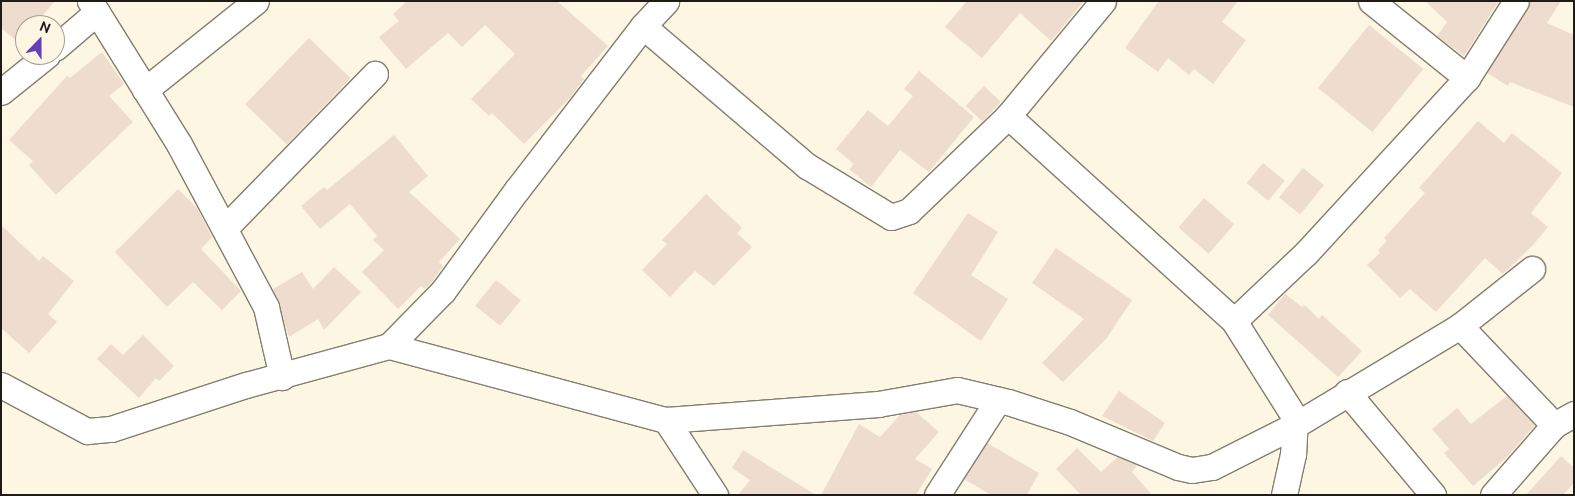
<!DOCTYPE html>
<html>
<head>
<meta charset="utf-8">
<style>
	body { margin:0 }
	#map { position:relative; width:1575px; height:496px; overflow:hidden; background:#fdf6e3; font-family:Ubuntu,sans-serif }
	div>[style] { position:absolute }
	.building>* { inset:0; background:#eedccf; transform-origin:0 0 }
	.roads { filter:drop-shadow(1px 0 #847e6d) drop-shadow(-1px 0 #847e6d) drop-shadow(0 1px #847e6d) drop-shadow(0 -1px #847e6d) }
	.minor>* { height:25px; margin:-12.5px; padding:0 12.5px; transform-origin:12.5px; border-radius:12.5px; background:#fff }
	span { translate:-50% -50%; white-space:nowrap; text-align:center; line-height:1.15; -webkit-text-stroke:4px #fdf6e3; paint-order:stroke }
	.frame { position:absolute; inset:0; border:2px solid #1e1c15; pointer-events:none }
	.north { position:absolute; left:15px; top:15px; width:50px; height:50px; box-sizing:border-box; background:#fdf6e3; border:1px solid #a49f91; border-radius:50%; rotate:22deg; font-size:14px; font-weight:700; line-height:20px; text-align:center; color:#1e1c15 }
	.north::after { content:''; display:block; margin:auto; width:18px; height:22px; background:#643fb7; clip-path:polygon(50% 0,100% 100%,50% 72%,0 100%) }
</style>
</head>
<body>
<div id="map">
	<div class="building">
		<div style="clip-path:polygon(1px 1px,55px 1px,35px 25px,25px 25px,25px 36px,19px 43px,1px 28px)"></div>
		<div style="clip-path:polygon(407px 1px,557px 1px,608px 46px,581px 76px,584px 79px,568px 100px,524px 144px,492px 113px,489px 116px,471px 99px,515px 54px,485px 25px,462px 47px,448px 33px,406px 69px,379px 37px,399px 21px,393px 14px)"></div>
		<div style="clip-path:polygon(967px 1px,1084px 1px,1051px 41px,1020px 13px,982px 58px,945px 27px)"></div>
		<div style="clip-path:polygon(1159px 1px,1238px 1px,1222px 22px,1246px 40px,1213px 84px,1194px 69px,1189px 75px,1168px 58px,1158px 72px,1125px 48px)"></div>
		<div style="clip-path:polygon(1425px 1px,1499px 1px,1464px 56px,1437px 36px,1447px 22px)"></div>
		<div style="clip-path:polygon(1530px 1px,1561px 1px,1547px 23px,1574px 35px,1574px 107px,1510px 82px,1508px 86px,1487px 73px)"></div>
		<div style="left:1369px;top:25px;width:70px;height:81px;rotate:39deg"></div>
		<div style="left:309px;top:38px;width:58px;height:92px;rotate:44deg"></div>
		<div style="clip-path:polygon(102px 52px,124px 84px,109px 96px,133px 122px,56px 195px,29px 165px,33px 161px,9px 140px,67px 76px,70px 78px)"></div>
		<div style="clip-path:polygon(919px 71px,974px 117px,929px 172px,900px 150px,871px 187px,849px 169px,854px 164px,836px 149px,868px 110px,888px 126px,913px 96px,904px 89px)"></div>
		<div style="left:984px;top:86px;width:23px;height:27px;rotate:43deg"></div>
		<div style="clip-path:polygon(1478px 121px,1504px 143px,1512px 133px,1562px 173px,1531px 213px,1548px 227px,1532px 246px,1503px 274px,1485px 258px,1436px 312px,1410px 289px,1400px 298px,1367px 265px,1380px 253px,1378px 250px,1387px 241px,1384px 238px,1425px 193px,1419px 188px)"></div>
		<div style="clip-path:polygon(394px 135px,428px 176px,409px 192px,460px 239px,439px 262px,443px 266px,432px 282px,425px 289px,421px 286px,398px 309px,362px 272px,384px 250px,373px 240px,377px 236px,350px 204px,320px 229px,301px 206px,324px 187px,327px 190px)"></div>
		<div style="left:1263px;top:163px;width:28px;height:26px;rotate:39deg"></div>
		<div style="left:1303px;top:168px;width:27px;height:38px;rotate:39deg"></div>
		<div style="clip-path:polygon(178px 189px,197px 208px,212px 237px,201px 249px,241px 291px,222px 310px,193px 282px,167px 307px,115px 252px)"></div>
		<div style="clip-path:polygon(706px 194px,742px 228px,737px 233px,752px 247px,714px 286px,695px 271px,670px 297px,642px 270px,667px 244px,662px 240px)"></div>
		<div style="left:1204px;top:198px;width:40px;height:39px;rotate:41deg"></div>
		<div style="clip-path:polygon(968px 213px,998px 232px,971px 275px,1008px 299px,981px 341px,913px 293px)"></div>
		<div style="clip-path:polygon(1px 225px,39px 261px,43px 256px,74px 281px,48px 314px,57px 322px,29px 353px,1px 328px)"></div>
		<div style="clip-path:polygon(1056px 248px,1132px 300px,1106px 339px,1063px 382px,1042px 363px,1084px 319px,1032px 283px)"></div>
		<div style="clip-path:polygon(334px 267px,361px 292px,324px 330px,318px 319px,289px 337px,273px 289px,302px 272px,313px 289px)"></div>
		<div style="left:496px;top:280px;width:32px;height:33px;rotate:39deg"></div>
		<div style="clip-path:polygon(1285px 294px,1302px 307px,1305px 305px,1319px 319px,1322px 315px,1362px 351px,1338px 377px,1268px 315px)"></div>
		<div style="clip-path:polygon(143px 335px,174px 366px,159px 381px,156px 378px,139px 398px,97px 359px,111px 344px,123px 355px)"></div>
		<div style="clip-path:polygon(1119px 391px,1165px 423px,1153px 441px,1102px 416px)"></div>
		<div style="clip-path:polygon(1507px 396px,1535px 425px,1507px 457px,1473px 486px,1444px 453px,1449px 449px,1432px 429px,1457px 408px,1471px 424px)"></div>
		<div style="clip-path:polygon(916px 412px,939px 432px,915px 459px,932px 469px,916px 495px,821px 495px,859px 424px,880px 437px,900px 415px)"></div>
		<div style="clip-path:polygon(987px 443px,1039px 473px,1027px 495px,991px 495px,964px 479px)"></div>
		<div style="clip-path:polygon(1077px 448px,1101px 472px,1118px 457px,1137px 465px,1132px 472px,1152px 495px,1081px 495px,1056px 469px)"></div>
		<div style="clip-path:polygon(743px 450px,816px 495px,738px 495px,750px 480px,732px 468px)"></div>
		<div style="clip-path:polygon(1561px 456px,1574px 468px,1574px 483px,1563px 495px,1526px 495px)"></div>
	</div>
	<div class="roads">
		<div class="minor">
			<div style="left:90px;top:1px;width:168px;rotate:58.1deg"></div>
			<div style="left:179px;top:144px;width:185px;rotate:61.9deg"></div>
			<div style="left:266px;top:307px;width:72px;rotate:77.1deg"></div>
			<div style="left:1371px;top:1px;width:123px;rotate:38.7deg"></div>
			<div style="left:643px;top:26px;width:216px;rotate:40.5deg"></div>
			<div style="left:807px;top:166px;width:98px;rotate:31.3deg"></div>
			<div style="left:891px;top:217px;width:19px;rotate:-18deg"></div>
			<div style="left:909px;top:211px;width:137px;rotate:-43.8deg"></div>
			<div style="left:1008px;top:116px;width:149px;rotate:-50.4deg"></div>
			<div style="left:55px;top:48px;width:55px;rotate:-40.6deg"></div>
			<div style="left:145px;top:90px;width:142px;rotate:-38.7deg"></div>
			<div style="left:1px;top:92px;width:59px;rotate:-38.8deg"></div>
			<div style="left:1008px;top:116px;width:305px;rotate:42.2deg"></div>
			<div style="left:1234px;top:321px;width:115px;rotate:57.8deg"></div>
			<div style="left:1295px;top:418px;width:36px;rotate:93deg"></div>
			<div style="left:1293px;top:454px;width:42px;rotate:102.4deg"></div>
			<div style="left:225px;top:228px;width:215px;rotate:-45.8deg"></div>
			<div style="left:1234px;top:321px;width:99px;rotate:-43.4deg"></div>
			<div style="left:1306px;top:253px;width:238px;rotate:-47.4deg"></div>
			<div style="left:1467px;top:78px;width:91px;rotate:-57.5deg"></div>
			<div style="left:1460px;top:326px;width:137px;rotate:46.5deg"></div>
			<div style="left:389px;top:346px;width:287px;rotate:15deg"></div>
			<div style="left:666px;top:420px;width:213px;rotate:-4.3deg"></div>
			<div style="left:878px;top:404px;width:80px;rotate:-10deg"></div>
			<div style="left:957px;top:390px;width:52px;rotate:13.2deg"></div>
			<div style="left:1008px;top:402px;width:65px;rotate:17.9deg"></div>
			<div style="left:1070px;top:422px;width:117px;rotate:22.6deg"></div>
			<div style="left:1178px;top:467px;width:14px;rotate:12deg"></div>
			<div style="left:1192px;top:470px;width:20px;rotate:-9deg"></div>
			<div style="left:1212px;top:467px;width:95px;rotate:-26.8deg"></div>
			<div style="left:1297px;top:424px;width:190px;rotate:-31deg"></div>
			<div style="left:1460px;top:326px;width:92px;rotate:-38.4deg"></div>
			<div style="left:1px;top:385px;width:98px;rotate:28.1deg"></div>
			<div style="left:87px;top:431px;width:24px;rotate:-5deg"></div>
			<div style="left:111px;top:429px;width:142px;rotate:-18.1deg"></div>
			<div style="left:246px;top:385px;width:148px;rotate:-15.3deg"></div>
			<div style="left:389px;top:346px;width:77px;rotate:-45.5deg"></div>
			<div style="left:443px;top:291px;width:124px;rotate:-53.9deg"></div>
			<div style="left:516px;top:191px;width:208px;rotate:-52.4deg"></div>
			<div style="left:643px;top:26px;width:34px;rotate:-47deg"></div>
			<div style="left:1347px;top:392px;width:134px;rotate:50.1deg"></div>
			<div style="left:666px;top:420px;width:90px;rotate:56.8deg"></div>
			<div style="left:937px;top:495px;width:113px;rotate:-57.3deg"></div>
			<div style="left:1493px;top:495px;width:93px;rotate:-48.9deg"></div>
			<div style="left:1554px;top:425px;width:23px;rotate:-29deg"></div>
		</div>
	</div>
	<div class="frame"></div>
	<div class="north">N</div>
</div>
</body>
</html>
